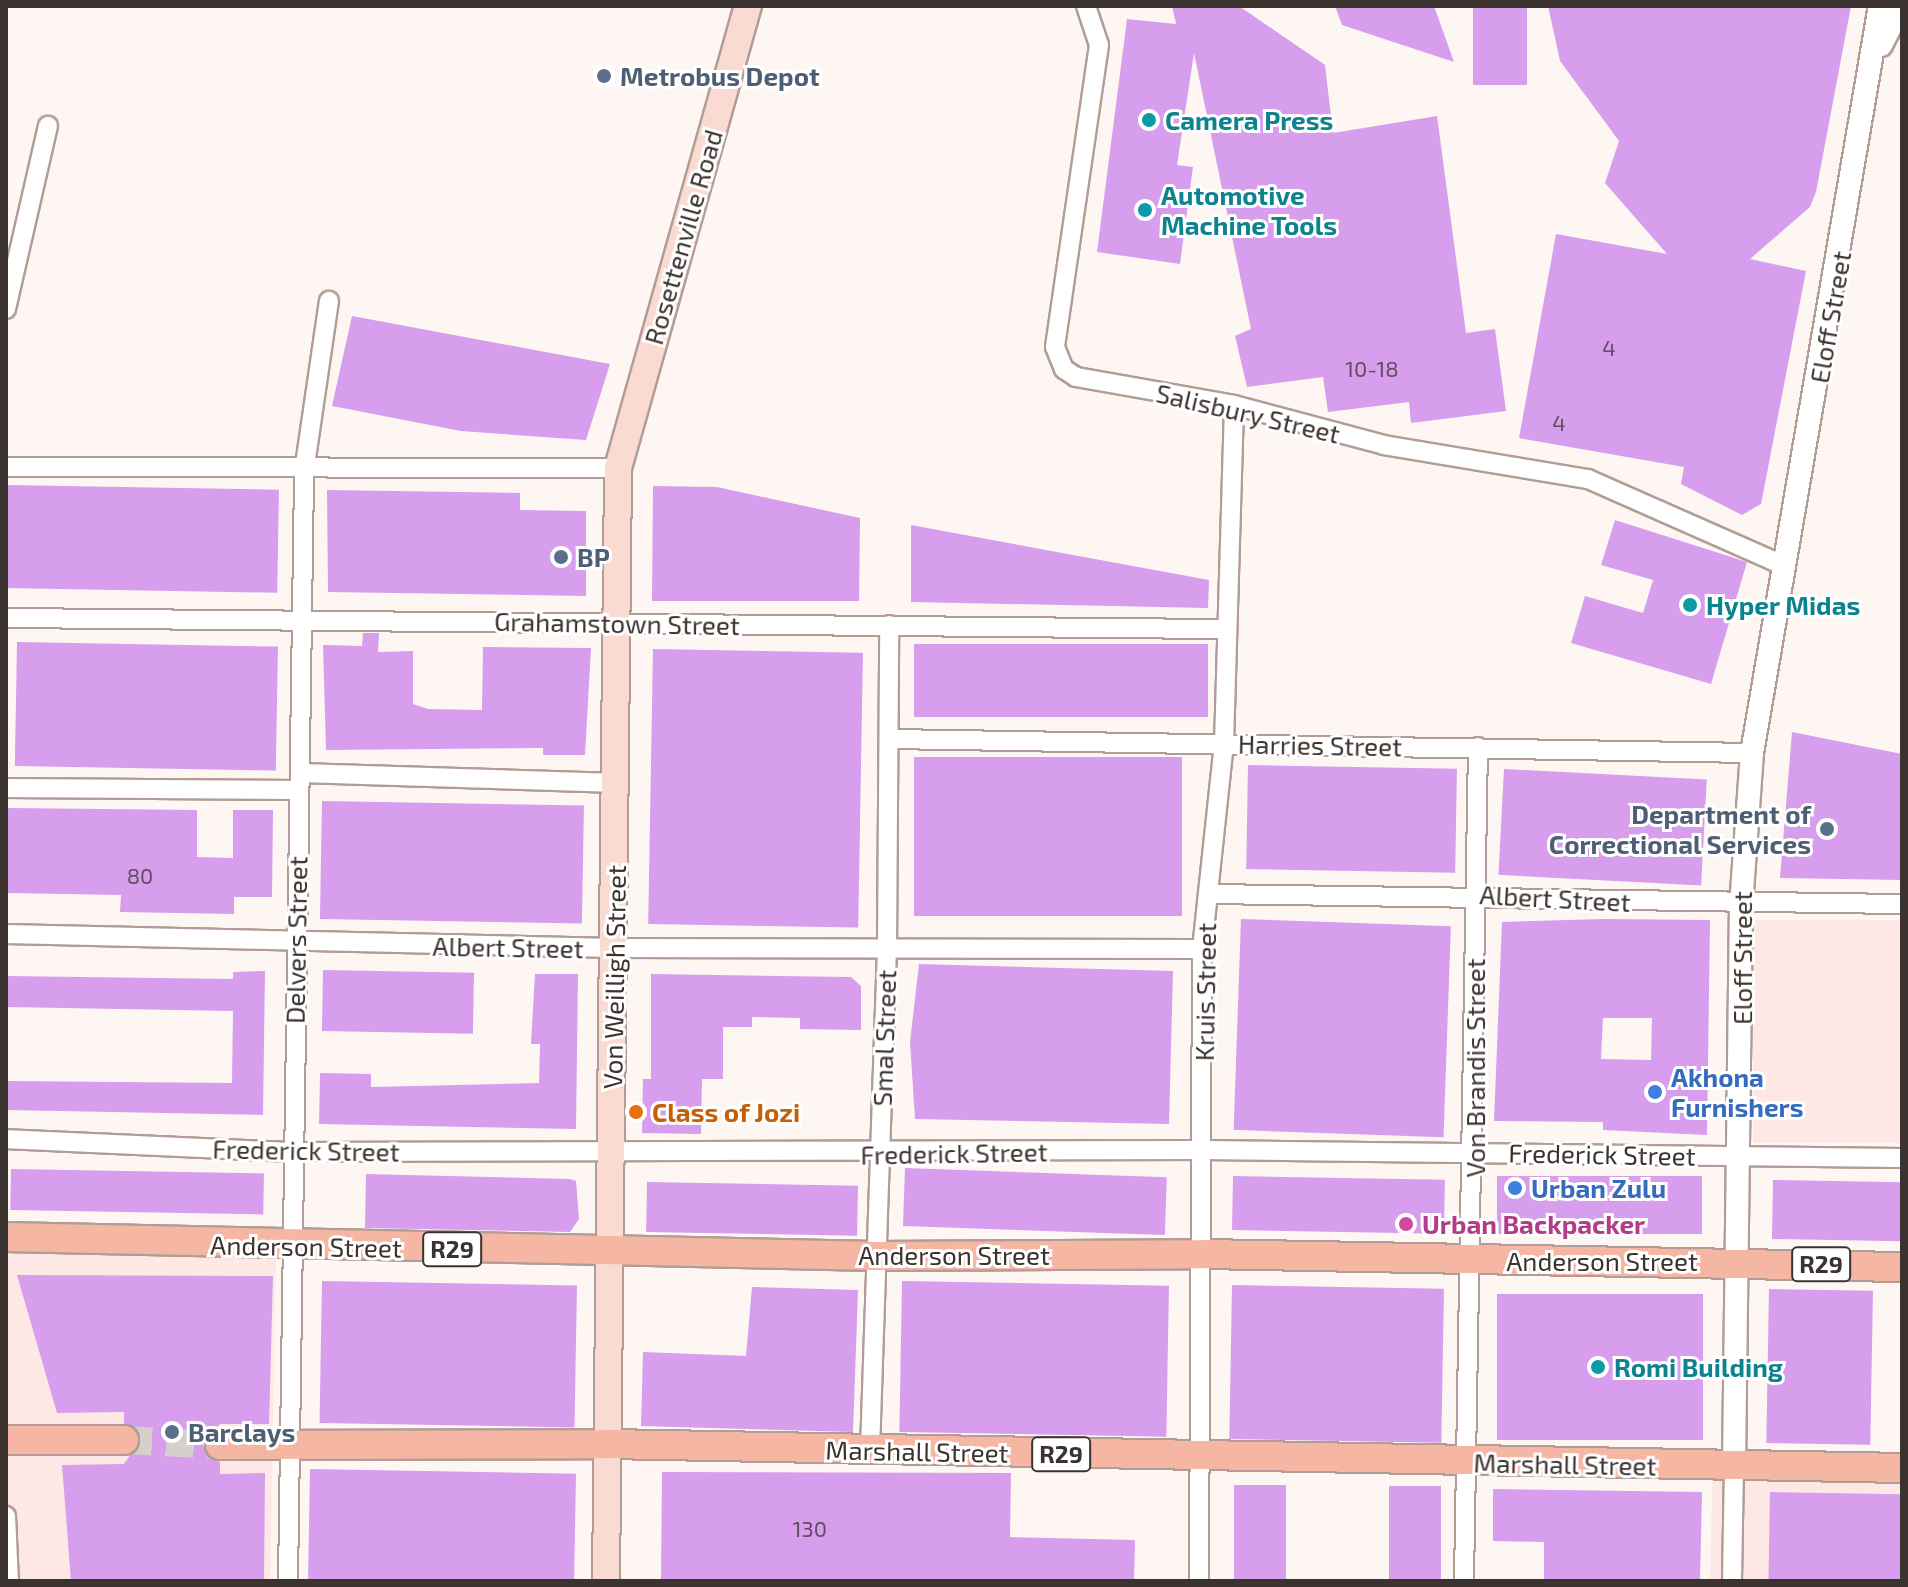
<!DOCTYPE html>
<html>
<head>
<meta charset="utf-8">
<style>
	body { margin:0 }
	#map { position:relative; width:1908px; height:1587px; overflow:hidden; background:#fef6f3; font-family:"Exo 2",sans-serif }
	div>[style] { position:absolute }
	.commercial>* { inset:0; background:#fee8e5; transform-origin:0 0 }
	.building>* { inset:0; background:#d69eed; transform-origin:0 0 }
	.primary-tunnel>* { height:28px; margin-top:-14px; transform-origin:0; background:repeating-linear-gradient(90deg,#d7cfcc 0 28px,transparent 0 42px) }
	.roads { filter:drop-shadow(2px 0 #b19d96) drop-shadow(-2px 0 #b19d96) drop-shadow(0 2px #b19d96) drop-shadow(0 -2px #b19d96) }
	.minor>* { height:18px; margin:-9px; padding:0 9px; transform-origin:9px; border-radius:9px; background:#fff }
	.tertiary>* { height:22px; margin:-11px; padding:0 11px; transform-origin:11px; border-radius:11px; background:#fff }
	.secondary>* { height:26px; margin:-13px; padding:0 13px; transform-origin:13px; border-radius:13px; background:#fadbd1 }
	.primary>* { height:28px; margin:-14px; padding:0 14px; transform-origin:14px; border-radius:14px; background:#f5b6a3 }
	.dots>* { width:22px; height:22px; translate:-50% -50%; box-sizing:border-box; border:4px solid #fff; border-radius:50% }
	span { translate:-50% -50%; white-space:nowrap; text-align:center; line-height:1.15; -webkit-text-stroke:6px #fff; paint-order:stroke }
	.number-label { font-size:22px; color:#624e5f }
	.number-label span { -webkit-text-stroke-width:0 }
	.shield-label span { padding:2px 6px; background:#fff; border:2px solid; border-radius:6px; -webkit-text-stroke-width:0 }
	.shield-label { font-size:24px; color:#3b3330; font-weight:700 }
	.service-label { font-size:26px; color:#4e5e75; font-weight:700 }
	.left { translate:0 -50%; text-align:left }
	.right { translate:-100% -50%; text-align:right }
	.culture-label { font-size:26px; color:#0d838f; font-weight:700 }
	.street-label { font-size:26px; color:#3b3330 }
	.shop-label { font-size:26px; color:#366cbe; font-weight:700 }
	.food-label { font-size:26px; color:#c56008; font-weight:700 }
	.hotel-label { font-size:26px; color:#b23c85; font-weight:700 }
	.frame { position:absolute; inset:0; border:8px solid #3b3330; pointer-events:none }
</style>
</head>
<body>
<div id="map">
	<div class="commercial">
		<div style="left:1902px;top:920px;width:223px;height:149px;rotate:90deg"></div>
		<div style="left:6px;top:1247px;width:270px;height:334px;rotate:1deg"></div>
		<div style="left:1712px;top:1480px;width:190px;height:101px;rotate:1deg"></div>
	</div>
	<div class="building">
		<div style="clip-path:polygon(1172px 6px,1239px 6px,1325px 65px,1333px 133px,1437px 116px,1466px 333px,1495px 329px,1506px 411px,1411px 423px,1409px 402px,1328px 412px,1323px 377px,1247px 387px,1235px 336px,1251px 329px,1194px 53px,1177px 165px,1193px 167px,1180px 264px,1097px 252px,1127px 19px,1176px 24px)"></div>
		<div style="clip-path:polygon(1335px 6px,1434px 6px,1454px 62px,1342px 25px)"></div>
		<div style="left:1473px;top:6px;width:54px;height:79px"></div>
		<div style="clip-path:polygon(1548px 6px,1851px 6px,1816px 192px,1810px 207px,1750px 259px,1806px 271px,1761px 504px,1742px 515px,1681px 484px,1684px 467px,1519px 438px,1556px 234px,1667px 254px,1605px 183px,1619px 141px,1560px 61px)"></div>
		<div style="clip-path:polygon(352px 316px,610px 364px,586px 440px,461px 431px,332px 406px)"></div>
		<div style="left:6px;top:485px;width:273px;height:103px;rotate:1deg"></div>
		<div style="clip-path:polygon(653px 486px,717px 487px,860px 518px,859px 601px,652px 601px)"></div>
		<div style="clip-path:polygon(327px 490px,520px 493px,520px 510px,586px 511px,586px 596px,328px 592px)"></div>
		<div style="clip-path:polygon(1615px 520px,1747px 562px,1711px 684px,1571px 643px,1585px 596px,1643px 613px,1653px 580px,1601px 565px)"></div>
		<div style="clip-path:polygon(911px 525px,1209px 580px,1208px 608px,911px 602px)"></div>
		<div style="clip-path:polygon(363px 633px,379px 633px,378px 652px,413px 651px,413px 704px,428px 709px,482px 710px,483px 647px,591px 648px,585px 755px,543px 755px,543px 748px,326px 750px,323px 645px,362px 646px)"></div>
		<div style="left:17px;top:642px;width:261px;height:124px;rotate:1deg"></div>
		<div style="left:914px;top:644px;width:294px;height:73px"></div>
		<div style="left:653px;top:649px;width:210px;height:275px;rotate:1deg"></div>
		<div style="clip-path:polygon(1792px 732px,1902px 754px,1902px 880px,1780px 878px)"></div>
		<div style="left:914px;top:757px;width:268px;height:159px"></div>
		<div style="left:1248px;top:765px;width:209px;height:104px;rotate:1deg"></div>
		<div style="left:1504px;top:769px;width:203px;height:106px;rotate:3deg"></div>
		<div style="left:322px;top:801px;width:262px;height:118px;rotate:1deg"></div>
		<div style="clip-path:polygon(8px 808px,197px 810px,197px 857px,233px 858px,233px 810px,273px 810px,272px 897px,234px 897px,234px 914px,120px 912px,121px 895px,7px 893px)"></div>
		<div style="left:1241px;top:919px;width:210px;height:211px;rotate:2deg"></div>
		<div style="clip-path:polygon(evenodd,1603px 919px,1710px 920px,1707px 1135px,1603px 1130px,1603px 1122px,1494px 1121px,1502px 922px,1603px 919px,1603px 1018px,1652px 1018px,1651px 1060px,1601px 1059px,1603px 1018px)"></div>
		<div style="clip-path:polygon(919px 964px,1173px 971px,1169px 1124px,915px 1119px,910px 1042px)"></div>
		<div style="left:323px;top:970px;width:151px;height:61px;rotate:1deg"></div>
		<div style="clip-path:polygon(265px 971px,263px 1115px,6px 1110px,6px 1081px,232px 1083px,233px 1011px,6px 1007px,6px 976px,233px 979px,233px 972px)"></div>
		<div style="clip-path:polygon(535px 974px,578px 974px,576px 1129px,319px 1124px,320px 1073px,371px 1074px,371px 1087px,539px 1083px,540px 1044px,531px 1044px)"></div>
		<div style="clip-path:polygon(651px 974px,851px 977px,861px 986px,861px 1030px,800px 1029px,800px 1018px,752px 1017px,752px 1027px,723px 1027px,723px 1079px,702px 1079px,701px 1134px,642px 1133px,643px 1079px,651px 1079px)"></div>
		<div style="left:905px;top:1168px;width:262px;height:58px;rotate:2deg"></div>
		<div style="left:11px;top:1169px;width:253px;height:41px;rotate:1deg"></div>
		<div style="clip-path:polygon(366px 1174px,570px 1179px,576px 1181px,579px 1219px,570px 1232px,365px 1228px)"></div>
		<div style="left:1233px;top:1176px;width:212px;height:54px;rotate:1deg"></div>
		<div style="left:1497px;top:1176px;width:205px;height:58px"></div>
		<div style="left:1773px;top:1180px;width:129px;height:59px;rotate:1deg"></div>
		<div style="left:647px;top:1182px;width:211px;height:50px;rotate:1deg"></div>
		<div style="clip-path:polygon(17px 1275px,273px 1276px,269px 1424px,220px 1424px,203px 1444px,206px 1454px,220px 1462px,220px 1474px,265px 1473px,264px 1581px,71px 1581px,62px 1465px,124px 1464px,141px 1439px,124px 1423px,124px 1412px,57px 1413px)"></div>
		<div style="left:322px;top:1281px;width:255px;height:142px;rotate:1deg"></div>
		<div style="left:902px;top:1281px;width:267px;height:151px;rotate:1deg"></div>
		<div style="left:1232px;top:1285px;width:212px;height:154px;rotate:1deg"></div>
		<div style="clip-path:polygon(752px 1287px,858px 1290px,853px 1432px,641px 1426px,643px 1352px,746px 1356px)"></div>
		<div style="left:1769px;top:1289px;width:104px;height:154px;rotate:1deg"></div>
		<div style="left:1497px;top:1294px;width:206px;height:146px"></div>
		<div style="left:310px;top:1469px;width:266px;height:112px;rotate:1deg"></div>
		<div style="clip-path:polygon(662px 1472px,1011px 1473px,1010px 1537px,1135px 1540px,1134px 1581px,661px 1581px)"></div>
		<div style="left:1234px;top:1485px;width:52px;height:96px"></div>
		<div style="left:1389px;top:1486px;width:52px;height:95px"></div>
		<div style="clip-path:polygon(1493px 1489px,1702px 1492px,1700px 1581px,1544px 1581px,1544px 1542px,1493px 1541px)"></div>
		<div style="left:1770px;top:1492px;width:132px;height:89px;rotate:1deg"></div>
	</div>
	<div class="primary-tunnel">
		<div style="left:124px;top:1440px;width:96px;rotate:3deg"></div>
	</div>
	<div class="roads">
		<div class="minor">
			<div style="left:1086px;top:6px;width:41px;rotate:71.6deg"></div>
			<div style="left:1099px;top:45px;width:305px;rotate:98.3deg"></div>
			<div style="left:1055px;top:347px;width:24px;rotate:68deg"></div>
			<div style="left:1064px;top:369px;width:14px;rotate:34deg"></div>
			<div style="left:1076px;top:377px;width:160px;rotate:10deg"></div>
			<div style="left:1234px;top:405px;width:155px;rotate:14.9deg"></div>
			<div style="left:1384px;top:445px;width:207px;rotate:9.5deg"></div>
			<div style="left:1588px;top:479px;width:215px;rotate:23.8deg"></div>
			<div style="left:6px;top:309px;width:188px;rotate:-77.1deg"></div>
			<div style="left:6px;top:467px;width:612px;rotate:0.09deg"></div>
			<div style="left:6px;top:618px;width:1221px;rotate:0.52deg"></div>
			<div style="left:889px;top:739px;width:863px;rotate:0.93deg"></div>
			<div style="left:300px;top:773px;width:317px;rotate:1.8deg"></div>
			<div style="left:6px;top:788px;width:292px;rotate:0.4deg"></div>
			<div style="left:1209px;top:894px;width:693px;rotate:0.83deg"></div>
			<div style="left:6px;top:934px;width:609px;rotate:1.32deg"></div>
			<div style="left:615px;top:948px;width:587px;rotate:0.1deg"></div>
			<div style="left:6px;top:1139px;width:287px;rotate:2.6deg"></div>
			<div style="left:293px;top:1152px;width:911px;rotate:-0.13deg"></div>
			<div style="left:1204px;top:1150px;width:698px;rotate:0.66deg"></div>
			<div style="left:870px;top:1450px;width:502px;rotate:-88.06deg"></div>
			<div style="left:887px;top:948px;width:323px;rotate:-89.6deg"></div>
			<div style="left:6px;top:1516px;width:65px;rotate:87.4deg"></div>
			<div style="left:288px;top:1581px;width:1109px;rotate:-89.17deg"></div>
			<div style="left:304px;top:472px;width:173px;rotate:-81.7deg"></div>
			<div style="left:1199px;top:1581px;width:632px;rotate:-89.73deg"></div>
			<div style="left:1202px;top:949px;width:206px;rotate:-83.9deg"></div>
			<div style="left:1224px;top:744px;width:339px;rotate:-88.3deg"></div>
			<div style="left:1464px;top:1581px;width:834px;rotate:-89.04deg"></div>
			<div style="left:1732px;top:1581px;width:114px;rotate:-89deg"></div>
		</div>
		<div class="tertiary">
			<div style="left:1881px;top:45px;width:44px;rotate:-62.9deg"></div>
			<div style="left:1734px;top:1467px;width:561px;rotate:-89.29deg"></div>
			<div style="left:1741px;top:906px;width:153px;rotate:-85.9deg"></div>
			<div style="left:1752px;top:753px;width:758px;rotate:-80.28deg"></div>
		</div>
		<div class="secondary">
			<div style="left:606px;top:1581px;width:1113px;rotate:-89.38deg"></div>
			<div style="left:618px;top:468px;width:480px;rotate:-74.3deg"></div>
		</div>
		<div class="primary">
			<div style="left:6px;top:1237px;width:868px;rotate:1.25deg"></div>
			<div style="left:874px;top:1256px;width:330px;rotate:-0.3deg"></div>
			<div style="left:1204px;top:1254px;width:698px;rotate:1.07deg"></div>
			<div style="left:6px;top:1440px;width:118px"></div>
			<div style="left:220px;top:1445px;width:387px;rotate:-0.1deg"></div>
			<div style="left:607px;top:1444px;width:1295px;rotate:1.06deg"></div>
		</div>
	</div>
	<div class="dots">
		<div style="left:604px;top:76px;background:#5c6f8a"></div>
		<div style="left:1149px;top:120px;background:#0f9aa8"></div>
		<div style="left:1145px;top:210px;background:#0f9aa8"></div>
		<div style="left:561px;top:557px;background:#5c6f8a"></div>
		<div style="left:1690px;top:605px;background:#0f9aa8"></div>
		<div style="left:1827px;top:829px;background:#5c6f8a"></div>
		<div style="left:1655px;top:1092px;background:#3f7fe0"></div>
		<div style="left:636px;top:1112px;background:#e8710a"></div>
		<div style="left:1515px;top:1188px;background:#3f7fe0"></div>
		<div style="left:1406px;top:1224px;background:#d1479c"></div>
		<div style="left:1598px;top:1367px;background:#0f9aa8"></div>
		<div style="left:172px;top:1432px;background:#5c6f8a"></div>
	</div>
	<div class="number-label">
		<span style="left:1609px;top:348px">4</span>
		<span style="left:1372px;top:369px">10-18</span>
		<span style="left:1559px;top:423px">4</span>
		<span style="left:140px;top:876px">80</span>
		<span style="left:810px;top:1529px">130</span>
	</div>
	<div class="shield-label">
		<span style="left:452px;top:1249px">R29</span>
		<span style="left:1821px;top:1264px">R29</span>
		<span style="left:1061px;top:1454px">R29</span>
	</div>
	<div class="service-label">
		<span class="left" style="left:620px;top:76px">Metrobus Depot</span>
		<span class="left" style="left:577px;top:557px">BP</span>
		<span class="right" style="left:1811px;top:829px">Department of<br>Correctional Services</span>
		<span class="left" style="left:188px;top:1432px">Barclays</span>
	</div>
	<div class="culture-label">
		<span class="left" style="left:1165px;top:120px">Camera Press</span>
		<span class="left" style="left:1161px;top:210px">Automotive<br>Machine Tools</span>
		<span class="left" style="left:1706px;top:605px">Hyper Midas</span>
		<span class="left" style="left:1614px;top:1367px">Romi Building</span>
	</div>
	<div class="street-label">
		<span style="left:683px;top:237px;rotate:-74deg">Rosettenville Road</span>
		<span style="left:1830px;top:317px;rotate:-80deg">Eloff Street</span>
		<span style="left:1248px;top:413px;rotate:13deg">Salisbury Street</span>
		<span style="left:617px;top:623px;rotate:1deg">Grahamstown Street</span>
		<span style="left:1320px;top:745px;rotate:1deg">Harries Street</span>
		<span style="left:1555px;top:898px;rotate:3deg">Albert Street</span>
		<span style="left:296px;top:940px;rotate:-89deg">Delvers Street</span>
		<span style="left:508px;top:947px;rotate:1deg">Albert Street</span>
		<span style="left:1742px;top:958px;rotate:-90deg">Eloff Street</span>
		<span style="left:614px;top:977px;rotate:-89deg">Von Weilligh Street</span>
		<span style="left:1205px;top:992px;rotate:-89deg">Kruis Street</span>
		<span style="left:884px;top:1038px;rotate:-88deg">Smal Street</span>
		<span style="left:1475px;top:1068px;rotate:-90deg">Von Brandis Street</span>
		<span style="left:306px;top:1150px;rotate:1deg">Frederick Street</span>
		<span style="left:954px;top:1153px;rotate:-1deg">Frederick Street</span>
		<span style="left:1602px;top:1154px;rotate:1deg">Frederick Street</span>
		<span style="left:306px;top:1246px;rotate:1deg">Anderson Street</span>
		<span style="left:954px;top:1255px">Anderson Street</span>
		<span style="left:1602px;top:1261px">Anderson Street</span>
		<span style="left:917px;top:1451px;rotate:1deg">Marshall Street</span>
		<span style="left:1565px;top:1464px;rotate:1deg">Marshall Street</span>
	</div>
	<div class="shop-label">
		<span class="left" style="left:1671px;top:1092px">Akhona<br>Furnishers</span>
		<span class="left" style="left:1531px;top:1188px">Urban Zulu</span>
	</div>
	<div class="food-label">
		<span class="left" style="left:652px;top:1112px">Class of Jozi</span>
	</div>
	<div class="hotel-label">
		<span class="left" style="left:1422px;top:1224px">Urban Backpacker</span>
	</div>
	<div class="frame"></div>
</div>
</body>
</html>
